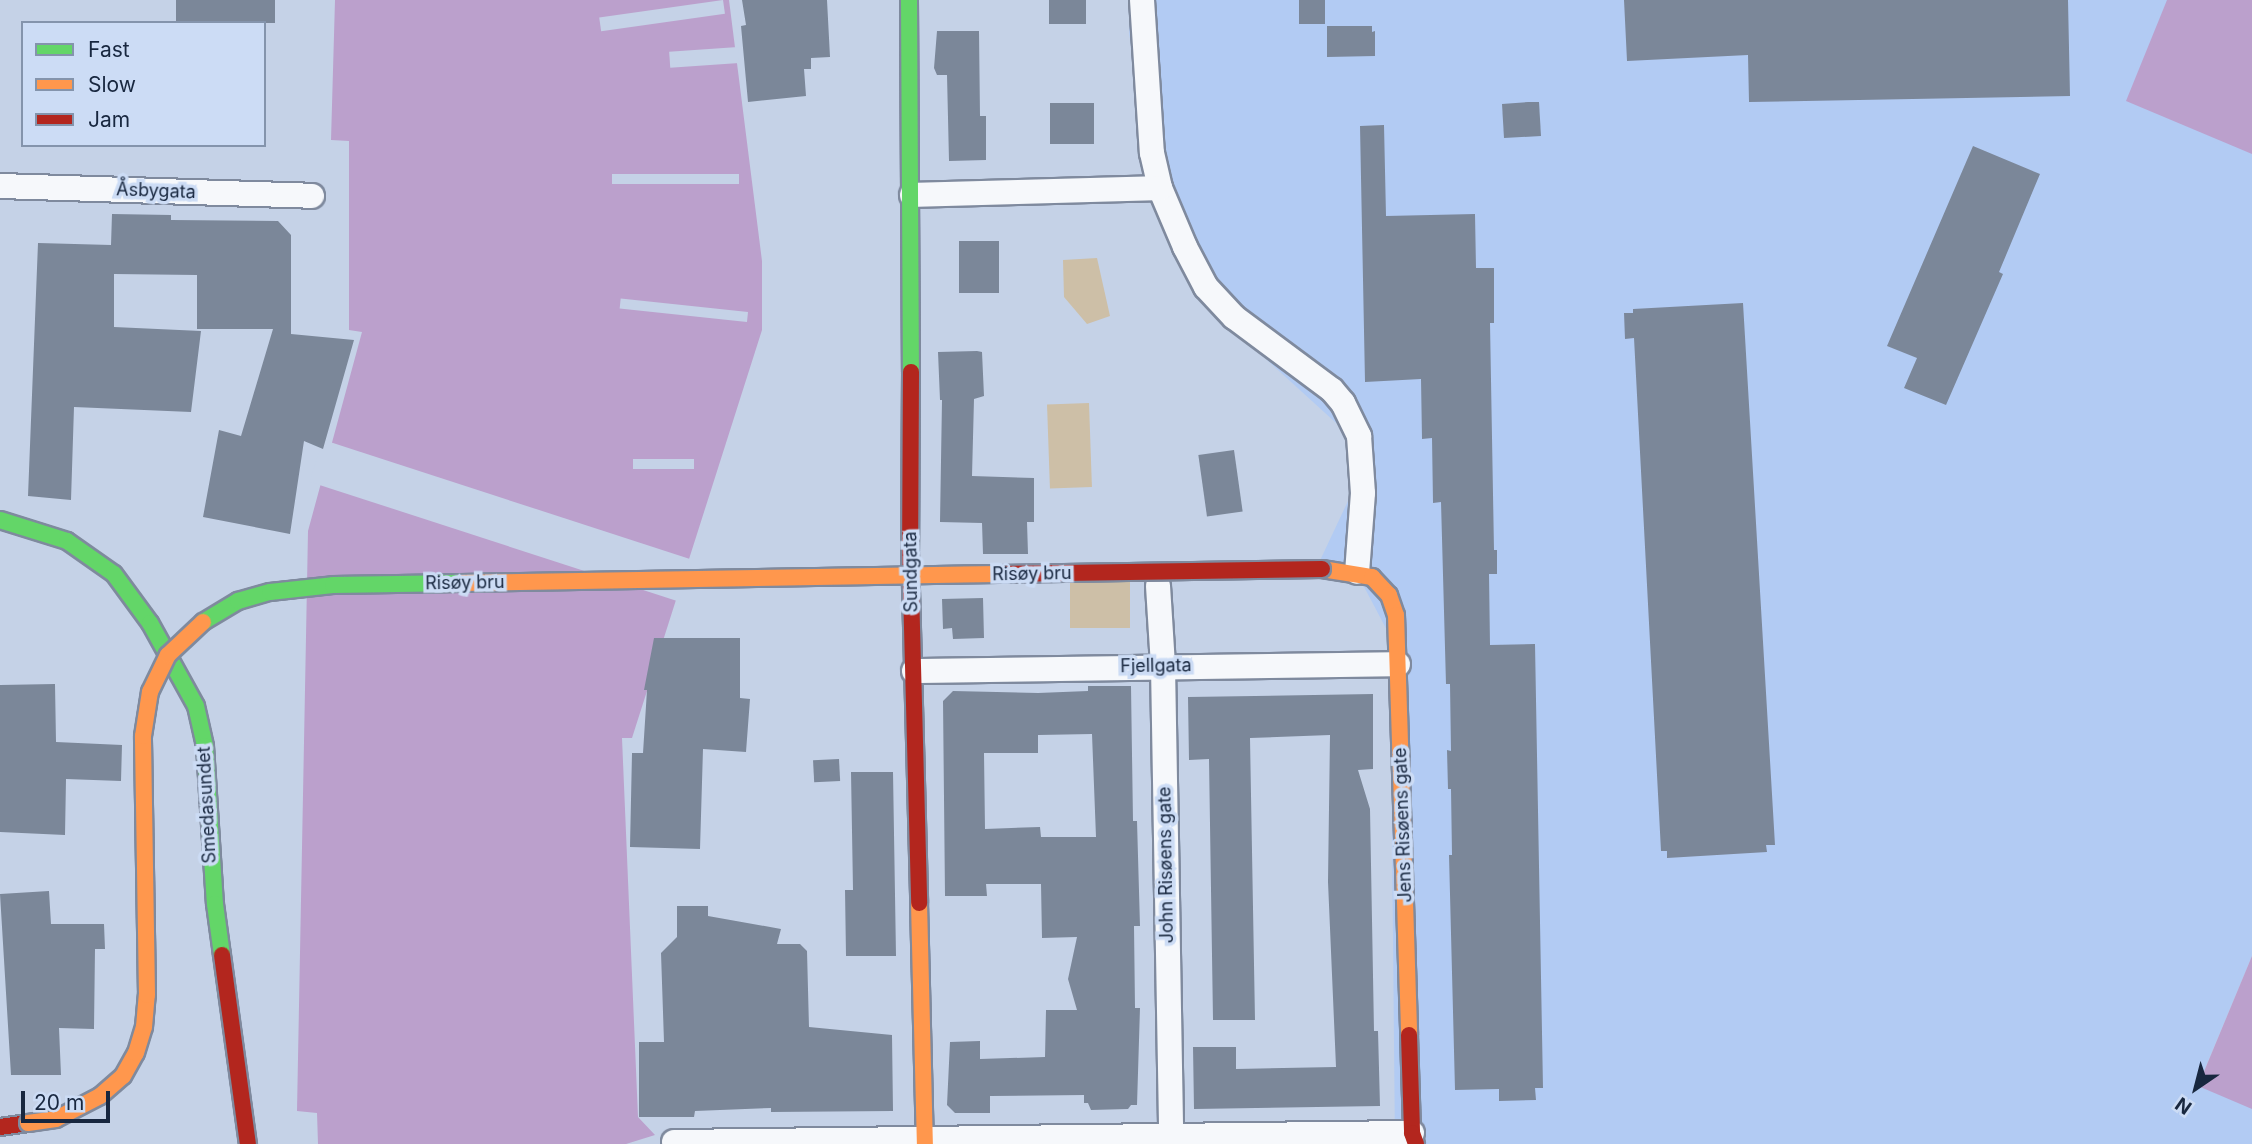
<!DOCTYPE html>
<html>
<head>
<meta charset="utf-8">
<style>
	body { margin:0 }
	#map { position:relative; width:2252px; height:1144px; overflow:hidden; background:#c5d2e7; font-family:Inter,sans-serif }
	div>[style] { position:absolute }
	.built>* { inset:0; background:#b2cbf3 }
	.green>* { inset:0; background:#cdbfa7; transform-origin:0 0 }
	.water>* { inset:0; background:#bba0cc }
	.pier>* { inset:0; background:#c5d2e7; transform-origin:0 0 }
	.building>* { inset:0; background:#7b8799; transform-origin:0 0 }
	.roads { filter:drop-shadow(2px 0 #7f8a9e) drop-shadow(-2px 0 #7f8a9e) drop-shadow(0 2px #7f8a9e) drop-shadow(0 -2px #7f8a9e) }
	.street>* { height:24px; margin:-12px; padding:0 12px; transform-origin:12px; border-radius:12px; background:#f6f8fb }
	.fast>* { height:16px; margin:-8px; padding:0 8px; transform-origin:8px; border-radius:8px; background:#63d668 }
	.slow>* { height:16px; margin:-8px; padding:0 8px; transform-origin:8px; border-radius:8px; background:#ff974d }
	.jam>* { height:16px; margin:-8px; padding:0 8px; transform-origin:8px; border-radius:8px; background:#b3261e }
	.bridges { filter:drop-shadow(2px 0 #7f8a9e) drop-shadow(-2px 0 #7f8a9e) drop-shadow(0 2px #7f8a9e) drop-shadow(0 -2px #7f8a9e) }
	.fast-bridge>* { height:16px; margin:-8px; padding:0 8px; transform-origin:8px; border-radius:8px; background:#63d668 }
	.slow-bridge>* { height:16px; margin:-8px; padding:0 8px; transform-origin:8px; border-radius:8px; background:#ff974d }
	.jam-bridge>* { height:16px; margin:-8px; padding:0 8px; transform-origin:8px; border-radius:8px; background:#b3261e }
	span { translate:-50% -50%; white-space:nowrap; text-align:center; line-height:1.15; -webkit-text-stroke:7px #ccdcf5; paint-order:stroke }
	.street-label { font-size:18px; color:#18273f }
	.legend { position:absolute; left:21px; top:21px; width:245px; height:126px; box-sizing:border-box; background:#ccdcf5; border:2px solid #8494ac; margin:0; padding:9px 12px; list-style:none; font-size:21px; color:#18273f }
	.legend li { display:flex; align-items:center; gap:14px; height:35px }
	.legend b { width:35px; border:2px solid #8494ac }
	.north { position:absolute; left:2161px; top:1053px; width:70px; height:70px; -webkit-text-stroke:5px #ccdcf5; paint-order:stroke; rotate:215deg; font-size:19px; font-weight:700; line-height:28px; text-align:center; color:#18273f }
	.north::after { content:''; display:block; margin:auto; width:24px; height:32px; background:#18273f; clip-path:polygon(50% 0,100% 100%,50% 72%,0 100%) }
	.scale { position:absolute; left:21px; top:1091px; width:89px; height:32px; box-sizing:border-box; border:4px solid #18273f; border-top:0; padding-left:9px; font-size:21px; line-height:24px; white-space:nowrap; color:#18273f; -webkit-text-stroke:5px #ccdcf5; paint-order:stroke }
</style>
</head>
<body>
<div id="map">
	<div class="built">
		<div style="clip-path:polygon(1130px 0,2170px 0,2252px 146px,2252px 956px,2199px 1083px,2252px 1107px,2252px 1144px,1395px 1144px,1390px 636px,1361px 581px,1316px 569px,1364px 467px,1358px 443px,1197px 296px,1158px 198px,1129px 33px)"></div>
	</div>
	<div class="green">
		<div style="clip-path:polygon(1097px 258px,1110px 316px,1087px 324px,1064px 297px,1063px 260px)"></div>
		<div style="left:1089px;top:403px;width:84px;height:42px;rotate:88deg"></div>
		<div style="left:1070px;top:577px;width:60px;height:51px"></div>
	</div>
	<div class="water">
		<div style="clip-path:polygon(335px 0,729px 0,762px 261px,762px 330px,632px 738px,622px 738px,638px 1117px,655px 1135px,626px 1144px,318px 1144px,317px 1113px,297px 1111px,308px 531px,362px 332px,349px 330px,349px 141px,331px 140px)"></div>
		<div style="clip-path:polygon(2167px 0,2252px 0,2252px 154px,2126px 101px)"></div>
		<div style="clip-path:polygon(2252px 956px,2252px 1109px,2198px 1086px)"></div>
	</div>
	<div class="pier">
		<div style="left:723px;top:0;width:14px;height:125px;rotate:82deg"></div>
		<div style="left:738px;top:47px;width:16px;height:69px;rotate:86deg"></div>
		<div style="left:739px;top:174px;width:10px;height:127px;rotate:90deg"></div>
		<div style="left:748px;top:312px;width:10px;height:128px;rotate:96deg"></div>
		<div style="left:694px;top:459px;width:10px;height:61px;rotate:90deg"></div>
		<div style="left:693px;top:560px;width:44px;height:389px;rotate:108deg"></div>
	</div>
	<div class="building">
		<div style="left:176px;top:0;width:99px;height:23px"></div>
		<div style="clip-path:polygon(742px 0,827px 0,830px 57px,811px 58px,811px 69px,804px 69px,806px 96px,748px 102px,741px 26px,746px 25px)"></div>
		<div style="left:1049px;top:0;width:37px;height:24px"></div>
		<div style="left:1299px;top:0;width:26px;height:24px"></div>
		<div style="clip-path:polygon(1624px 0,2068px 0,2070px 96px,1749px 102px,1748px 55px,1627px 61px)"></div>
		<div style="clip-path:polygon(1327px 26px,1372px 26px,1372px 32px,1375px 31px,1375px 56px,1327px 57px)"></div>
		<div style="clip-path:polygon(937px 31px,979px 31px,980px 116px,986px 116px,986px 160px,949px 161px,947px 75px,937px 75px,934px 68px)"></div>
		<div style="clip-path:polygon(1528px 102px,1539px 102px,1541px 136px,1504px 138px,1502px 104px)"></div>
		<div style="left:1094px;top:103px;width:41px;height:44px;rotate:90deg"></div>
		<div style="clip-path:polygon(1384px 125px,1386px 216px,1475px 214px,1476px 268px,1494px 268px,1494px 323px,1490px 323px,1494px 550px,1497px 550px,1497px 574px,1489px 574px,1490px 645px,1535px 644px,1543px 1088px,1535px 1088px,1536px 1100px,1499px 1101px,1499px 1089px,1455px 1090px,1449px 855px,1452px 855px,1451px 789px,1448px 789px,1447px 750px,1451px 751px,1450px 684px,1446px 684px,1441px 502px,1433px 503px,1432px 438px,1422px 439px,1421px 379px,1365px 382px,1360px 126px)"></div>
		<div style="clip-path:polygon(1973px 146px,2040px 174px,1999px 272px,2003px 274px,1946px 405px,1904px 388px,1917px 358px,1887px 346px)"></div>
		<div style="clip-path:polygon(112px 214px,171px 215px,171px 220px,278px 221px,291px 235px,291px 334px,354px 340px,323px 449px,304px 441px,290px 534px,203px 517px,219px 430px,241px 436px,273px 329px,197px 329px,197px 275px,114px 274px,114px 327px,201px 331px,191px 412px,74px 407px,71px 500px,28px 496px,38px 243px,111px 245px)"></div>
		<div style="left:959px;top:241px;width:40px;height:52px"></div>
		<div style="clip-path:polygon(1743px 303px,1775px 845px,1766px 845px,1767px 852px,1667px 858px,1667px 851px,1661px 851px,1634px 338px,1625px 339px,1624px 313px,1633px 313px,1633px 309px)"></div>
		<div style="clip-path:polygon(977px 351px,982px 352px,984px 396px,974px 399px,972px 476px,1034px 478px,1034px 522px,1027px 522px,1028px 554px,983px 554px,982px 523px,940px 522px,942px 400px,940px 400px,938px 352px)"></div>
		<div style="left:1234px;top:450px;width:62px;height:36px;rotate:82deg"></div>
		<div style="clip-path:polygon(983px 598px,984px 638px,953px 639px,952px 628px,943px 629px,942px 599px)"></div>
		<div style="clip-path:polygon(654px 638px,740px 638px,740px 698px,750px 699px,746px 752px,703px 749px,700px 849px,630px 847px,632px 753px,643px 753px,647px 690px,644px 690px)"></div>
		<div style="clip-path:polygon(55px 684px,56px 742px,122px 745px,121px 781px,66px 779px,65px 835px,0 832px,0 685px)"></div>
		<div style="clip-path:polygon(evenodd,1088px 686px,1131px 686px,1133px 821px,1137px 821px,1140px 926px,1134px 926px,1135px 1008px,1140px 1008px,1137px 1105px,1131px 1105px,1128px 1109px,1091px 1110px,1088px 1103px,1084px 1103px,1084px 1095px,990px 1096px,990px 1113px,955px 1113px,947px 1105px,950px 1042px,980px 1041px,980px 1059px,1045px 1057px,1046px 1010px,1077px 1010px,1068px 979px,1077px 937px,1042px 938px,1041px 884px,986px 884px,987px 896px,945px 896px,943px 701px,953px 691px,1038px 693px,1088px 691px,1088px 686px,1092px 734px,1096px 837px,1041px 837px,1040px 827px,985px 829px,984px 753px,1038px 753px,1038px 735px,1092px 734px)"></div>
		<div style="clip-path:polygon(1373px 694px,1373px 769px,1358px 770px,1370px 809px,1374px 1031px,1378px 1031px,1380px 1106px,1194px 1109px,1193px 1047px,1236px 1047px,1236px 1069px,1336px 1067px,1328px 882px,1330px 735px,1250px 738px,1255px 1020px,1213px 1020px,1209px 759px,1189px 760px,1188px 697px)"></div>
		<div style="left:839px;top:759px;width:22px;height:26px;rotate:87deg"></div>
		<div style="clip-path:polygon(851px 772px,893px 772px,896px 956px,846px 956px,845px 890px,853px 890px)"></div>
		<div style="clip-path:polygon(49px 891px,51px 924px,104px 924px,105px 949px,95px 949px,94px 1029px,59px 1028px,61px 1075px,11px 1075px,0 894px)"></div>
		<div style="clip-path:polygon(677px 906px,708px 906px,708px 916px,781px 929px,777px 944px,800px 944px,807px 951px,809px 1027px,892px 1035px,893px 1111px,771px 1112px,771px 1108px,695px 1111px,694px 1117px,639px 1117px,639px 1042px,664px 1042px,661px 953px,677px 937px)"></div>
	</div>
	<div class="roads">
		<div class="street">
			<div style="left:1142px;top:0;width:153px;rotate:86.3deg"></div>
			<div style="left:1152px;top:153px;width:36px;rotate:77deg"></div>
			<div style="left:1160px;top:188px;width:64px;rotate:67deg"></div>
			<div style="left:1185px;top:247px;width:45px;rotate:62.3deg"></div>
			<div style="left:1206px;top:287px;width:41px;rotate:47deg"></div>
			<div style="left:1234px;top:317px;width:122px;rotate:36.7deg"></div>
			<div style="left:1332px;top:390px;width:17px;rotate:50deg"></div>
			<div style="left:1343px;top:403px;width:37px;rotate:64deg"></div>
			<div style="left:1359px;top:436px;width:57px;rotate:86deg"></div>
			<div style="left:1363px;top:493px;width:79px;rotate:94.3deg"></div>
			<div style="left:0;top:186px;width:312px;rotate:1.8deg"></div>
			<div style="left:912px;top:195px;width:248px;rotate:-1.6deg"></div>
			<div style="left:1158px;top:586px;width:80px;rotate:86.4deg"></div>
			<div style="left:1163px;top:666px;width:478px;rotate:89deg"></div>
			<div style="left:914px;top:671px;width:484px;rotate:-0.8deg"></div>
			<div style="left:674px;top:1142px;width:738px;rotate:-0.7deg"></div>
		</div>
		<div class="fast">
			<div style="left:909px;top:0;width:372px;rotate:89.7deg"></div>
			<div style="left:0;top:520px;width:70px;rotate:17.4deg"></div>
			<div style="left:67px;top:541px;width:57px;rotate:35.1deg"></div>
			<div style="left:114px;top:574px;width:61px;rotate:53.7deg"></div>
			<div style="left:150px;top:623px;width:95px;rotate:61deg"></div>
			<div style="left:196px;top:706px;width:41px;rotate:77.3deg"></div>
			<div style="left:205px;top:746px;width:158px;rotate:86.4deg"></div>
			<div style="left:215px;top:904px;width:51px;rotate:82.2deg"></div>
		</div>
		<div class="slow">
			<div style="left:1322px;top:569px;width:51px;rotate:9.1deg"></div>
			<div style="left:1372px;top:577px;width:25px;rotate:47deg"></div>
			<div style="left:1389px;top:595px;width:21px;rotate:71deg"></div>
			<div style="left:1396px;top:615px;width:420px;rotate:88.2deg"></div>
			<div style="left:919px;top:903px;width:241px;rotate:88.6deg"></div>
		</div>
		<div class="jam">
			<div style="left:911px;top:372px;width:179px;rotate:90.3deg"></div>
			<div style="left:910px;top:551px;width:352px;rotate:88.5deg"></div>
			<div style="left:222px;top:955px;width:191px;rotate:82.2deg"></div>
			<div style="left:1409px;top:1035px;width:98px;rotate:88.2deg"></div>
			<div style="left:1412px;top:1133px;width:12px;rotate:70deg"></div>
			<div style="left:0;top:1127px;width:28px;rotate:-8deg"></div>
		</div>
	</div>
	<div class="bridges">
		<div class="fast-bridge">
			<div style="left:203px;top:622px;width:41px;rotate:-31deg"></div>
			<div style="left:238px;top:601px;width:33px;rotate:-16deg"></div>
			<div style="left:270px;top:592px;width:63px;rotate:-6.3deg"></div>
			<div style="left:333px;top:585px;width:128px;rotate:-0.9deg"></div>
		</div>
		<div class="slow-bridge">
			<div style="left:461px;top:583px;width:538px;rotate:-0.96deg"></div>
			<div style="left:28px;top:1123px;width:28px;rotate:-8deg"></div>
			<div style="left:56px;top:1119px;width:50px;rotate:-27.6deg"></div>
			<div style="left:100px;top:1096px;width:30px;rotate:-41deg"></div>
			<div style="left:123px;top:1076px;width:26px;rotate:-61deg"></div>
			<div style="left:136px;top:1053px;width:27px;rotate:-73deg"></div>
			<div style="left:144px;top:1027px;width:32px;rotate:-85deg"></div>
			<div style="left:147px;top:995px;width:259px;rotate:-90.9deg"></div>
			<div style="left:143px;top:736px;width:45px;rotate:-81deg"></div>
			<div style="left:150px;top:692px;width:41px;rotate:-64.1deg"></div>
			<div style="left:168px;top:655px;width:48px;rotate:-43.3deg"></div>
		</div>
		<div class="jam-bridge">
			<div style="left:999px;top:574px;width:323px;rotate:-0.9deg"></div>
		</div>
	</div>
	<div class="street-label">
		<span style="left:156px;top:191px;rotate:2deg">Åsbygata</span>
		<span style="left:911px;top:572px;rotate:-91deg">Sundgata</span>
		<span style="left:1032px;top:574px;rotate:-1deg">Risøy bru</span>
		<span style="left:465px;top:583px;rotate:-1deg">Risøy bru</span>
		<span style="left:1156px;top:666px;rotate:-1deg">Fjellgata</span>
		<span style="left:207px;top:805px;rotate:-93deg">Smedasundet</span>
		<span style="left:1403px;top:825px;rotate:-92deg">Jens Risøens gate</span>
		<span style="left:1166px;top:865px;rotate:-91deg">John Risøens gate</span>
	</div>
	<ul class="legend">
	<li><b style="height:9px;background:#63d668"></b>Fast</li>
	<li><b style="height:9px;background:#ff974d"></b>Slow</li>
	<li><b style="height:9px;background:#b3261e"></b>Jam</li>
	</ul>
	<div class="north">N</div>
	<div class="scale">20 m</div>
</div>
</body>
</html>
